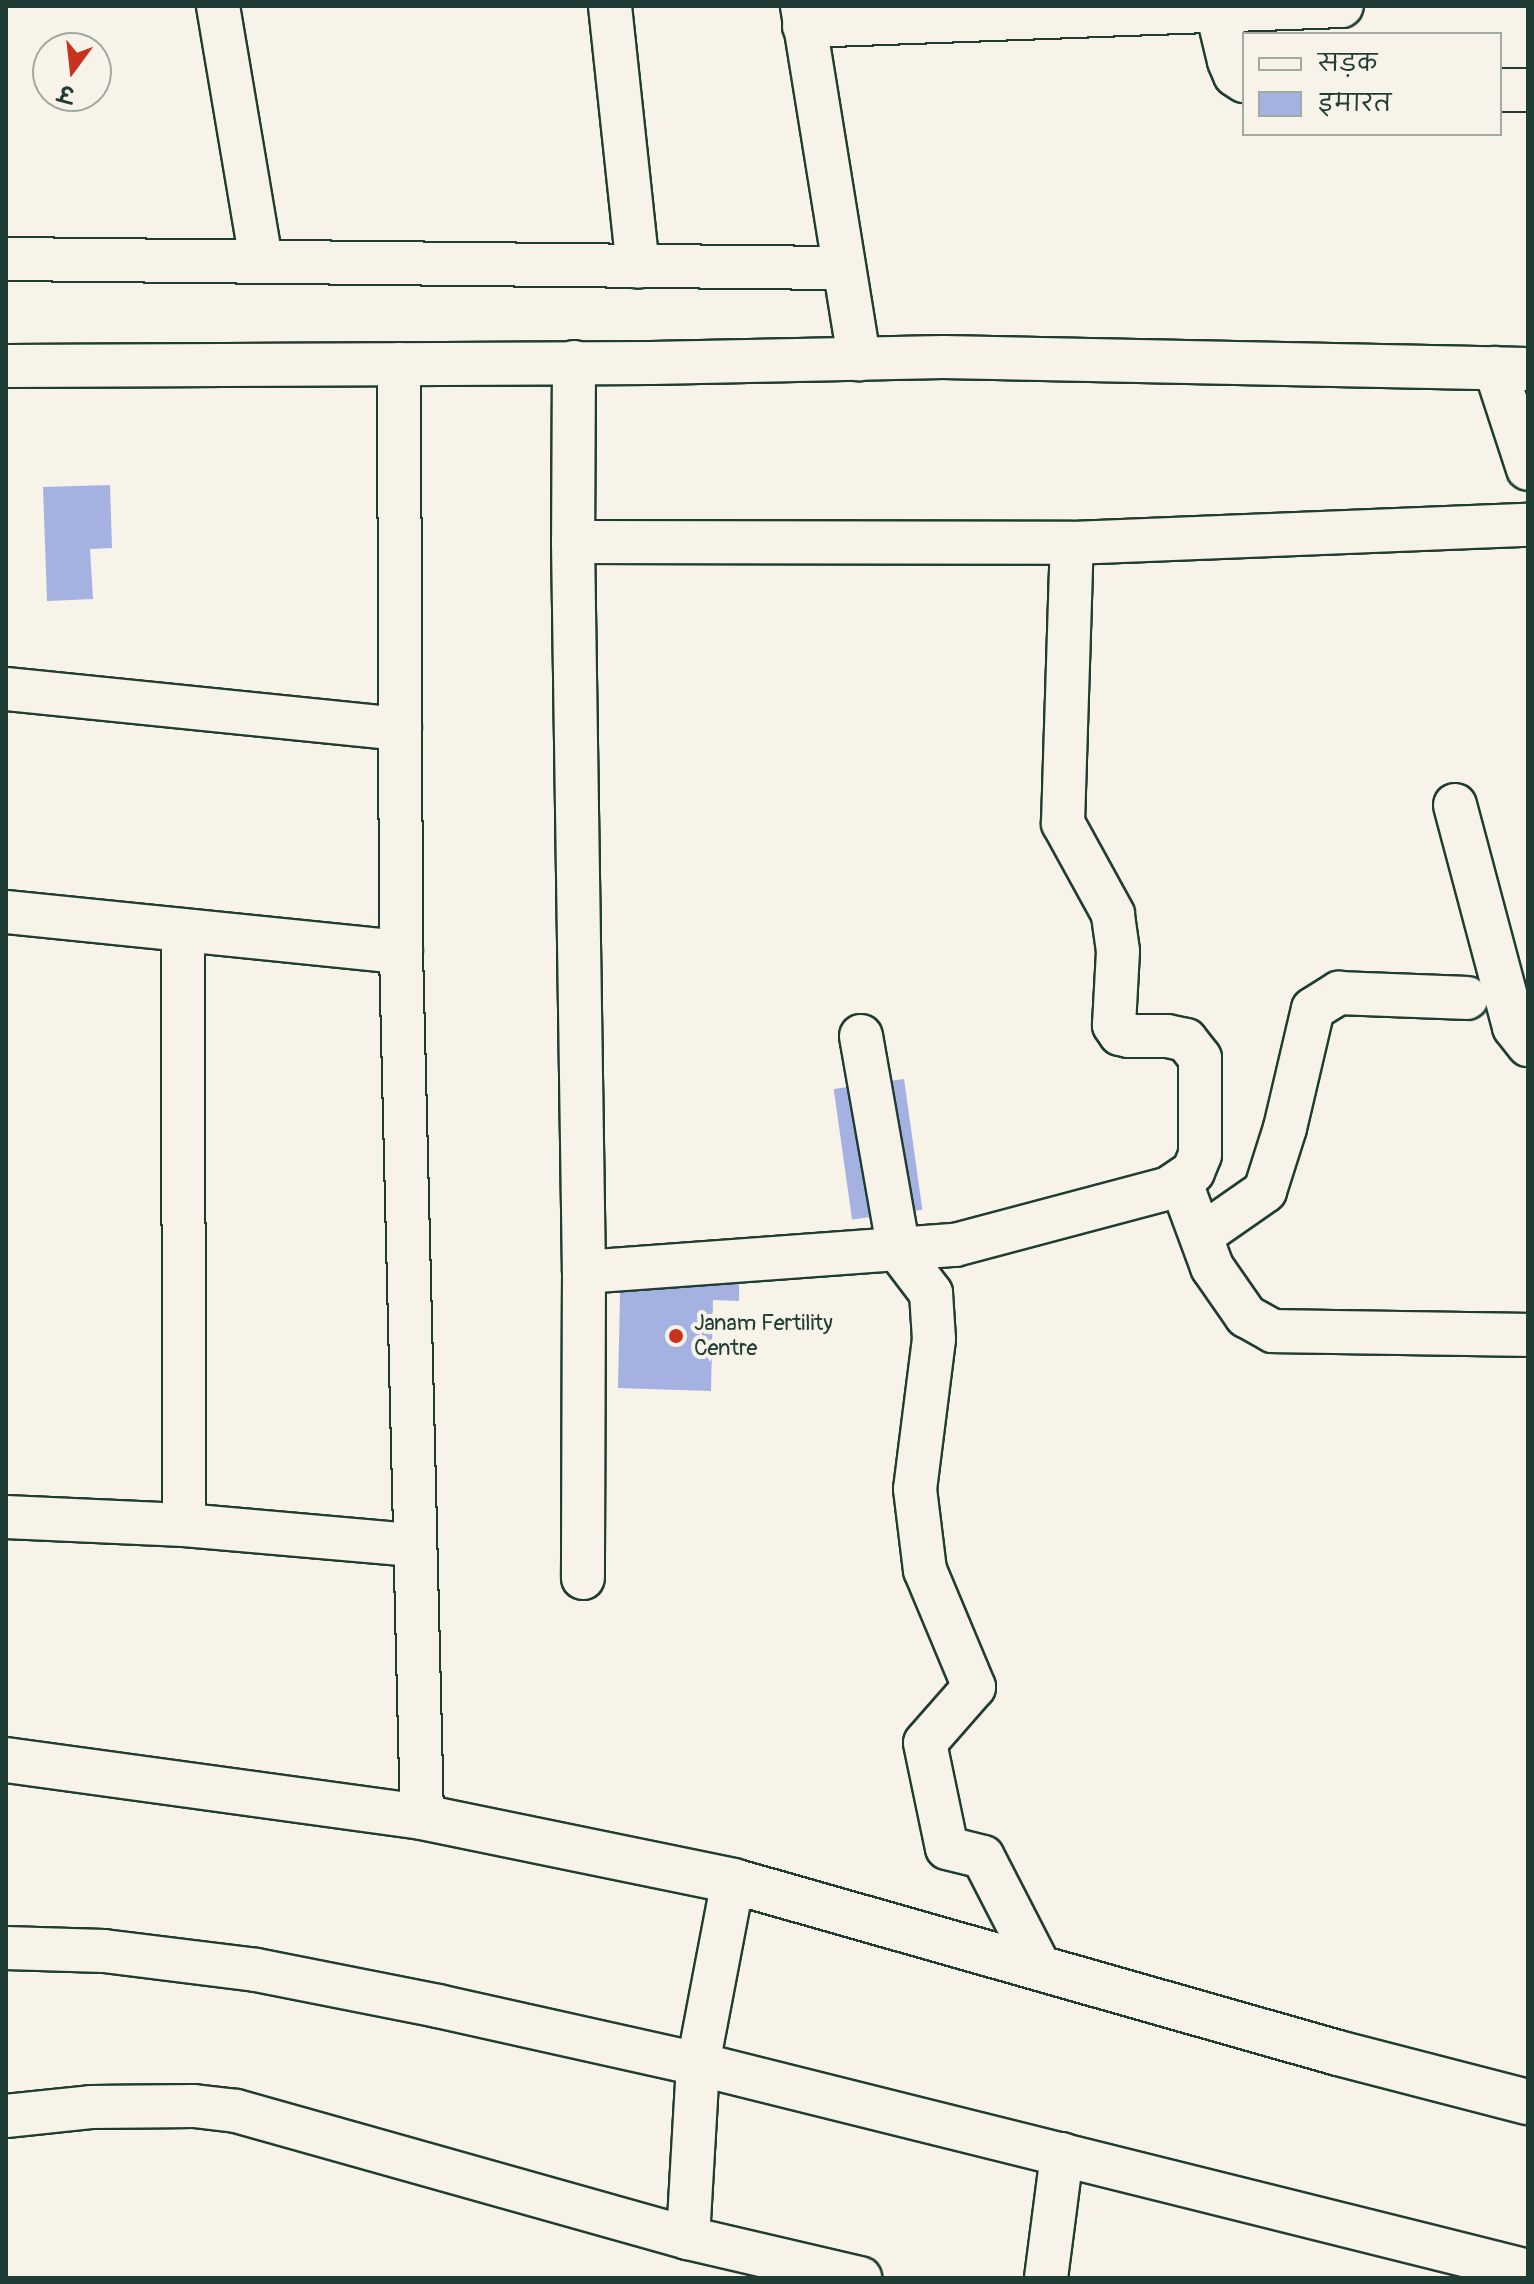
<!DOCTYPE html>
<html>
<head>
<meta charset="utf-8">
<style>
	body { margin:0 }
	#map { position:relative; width:1534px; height:2284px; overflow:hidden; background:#f7f3e8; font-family:Pangolin,"Playpen Sans Deva",sans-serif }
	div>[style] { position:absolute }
	.building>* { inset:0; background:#a5b1e1; transform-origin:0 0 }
	.roads { filter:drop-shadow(2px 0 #1f3d34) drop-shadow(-2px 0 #1f3d34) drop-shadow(0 2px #1f3d34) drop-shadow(0 -2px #1f3d34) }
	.street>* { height:42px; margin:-21px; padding:0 21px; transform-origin:21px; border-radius:21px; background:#f7f3e8 }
	.secondary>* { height:44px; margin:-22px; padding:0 22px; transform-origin:22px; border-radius:22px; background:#f7f3e8 }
	.dots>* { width:22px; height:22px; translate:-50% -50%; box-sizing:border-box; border:4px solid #f7f3e8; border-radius:50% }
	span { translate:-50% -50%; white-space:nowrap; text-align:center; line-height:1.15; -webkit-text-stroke:8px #f7f3e8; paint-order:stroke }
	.poi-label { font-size:22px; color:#1f3d34 }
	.left { translate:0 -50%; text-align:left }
	.frame { position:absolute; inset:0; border:8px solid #1f3d34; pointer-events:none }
	.legend { position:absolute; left:1242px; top:32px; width:260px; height:104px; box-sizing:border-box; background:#f7f3e8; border:2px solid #a1aaa0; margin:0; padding:10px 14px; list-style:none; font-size:24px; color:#1f3d34 }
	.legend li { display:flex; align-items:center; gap:16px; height:40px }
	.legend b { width:40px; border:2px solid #a1aaa0 }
	.north { position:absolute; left:32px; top:32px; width:80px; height:80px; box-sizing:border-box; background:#f7f3e8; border:2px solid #a1aaa0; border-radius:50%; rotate:195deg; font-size:22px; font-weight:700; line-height:32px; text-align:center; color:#1f3d34 }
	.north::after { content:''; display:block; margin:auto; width:28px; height:36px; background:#c8321e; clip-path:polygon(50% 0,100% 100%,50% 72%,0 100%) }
</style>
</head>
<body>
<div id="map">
	<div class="building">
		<div style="clip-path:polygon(110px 485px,112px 548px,90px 549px,93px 599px,47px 601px,43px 487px)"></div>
		<div style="left:904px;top:1079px;width:132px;height:71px;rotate:82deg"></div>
		<div style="clip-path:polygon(621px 1250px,739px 1252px,739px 1301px,713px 1300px,711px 1391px,618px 1388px)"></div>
	</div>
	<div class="roads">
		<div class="street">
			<div style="left:218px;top:6px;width:259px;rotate:80.4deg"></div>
			<div style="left:610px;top:6px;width:262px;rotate:83.9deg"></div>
			<div style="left:802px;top:6px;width:358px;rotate:80.8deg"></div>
			<div style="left:1217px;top:11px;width:51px;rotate:76.5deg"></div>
			<div style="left:1229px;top:61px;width:15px;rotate:67deg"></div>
			<div style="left:1235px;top:75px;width:11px;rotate:34deg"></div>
			<div style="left:804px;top:26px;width:538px;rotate:-2.13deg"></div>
			<div style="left:1500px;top:90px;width:28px"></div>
			<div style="left:6px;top:259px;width:838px;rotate:0.62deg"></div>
			<div style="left:574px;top:362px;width:180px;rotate:90.3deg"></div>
			<div style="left:573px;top:542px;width:499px;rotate:0.1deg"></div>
			<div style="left:1072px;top:543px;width:456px;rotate:-2.3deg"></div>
			<div style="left:399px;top:364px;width:588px;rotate:89.81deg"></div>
			<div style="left:401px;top:952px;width:865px;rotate:88.61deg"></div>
			<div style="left:6px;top:366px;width:645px;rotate:-0.27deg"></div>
			<div style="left:651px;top:363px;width:292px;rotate:-1.2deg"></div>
			<div style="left:943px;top:357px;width:585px;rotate:1.18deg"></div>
			<div style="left:1495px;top:368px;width:106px;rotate:71.9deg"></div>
			<div style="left:573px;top:542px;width:730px;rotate:89.14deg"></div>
			<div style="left:584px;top:1272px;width:306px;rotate:90.2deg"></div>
			<div style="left:6px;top:689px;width:396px;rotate:5.8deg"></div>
			<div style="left:1455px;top:805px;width:230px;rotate:75.1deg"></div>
			<div style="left:1514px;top:1027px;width:23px;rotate:52deg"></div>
			<div style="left:6px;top:912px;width:397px;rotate:5.8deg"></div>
			<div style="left:183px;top:930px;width:595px;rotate:89.9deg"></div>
			<div style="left:861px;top:1036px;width:218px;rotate:80deg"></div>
			<div style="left:899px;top:1251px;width:53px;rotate:52.7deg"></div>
			<div style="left:931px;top:1293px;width:46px;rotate:86.3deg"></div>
			<div style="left:934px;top:1339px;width:151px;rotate:97.2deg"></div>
			<div style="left:915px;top:1489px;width:82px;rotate:83deg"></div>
			<div style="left:925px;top:1570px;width:127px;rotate:67.3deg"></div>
			<div style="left:974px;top:1687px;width:74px;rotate:131.2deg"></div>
			<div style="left:925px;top:1743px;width:107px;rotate:78.2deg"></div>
			<div style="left:947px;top:1848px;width:37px;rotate:14deg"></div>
			<div style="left:983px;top:1857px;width:125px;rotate:62.8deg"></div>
			<div style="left:1181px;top:1183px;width:90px;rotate:69.7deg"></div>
			<div style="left:1212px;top:1267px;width:60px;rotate:55.2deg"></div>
			<div style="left:1246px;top:1316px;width:31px;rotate:29deg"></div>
			<div style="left:1273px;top:1331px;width:255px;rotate:0.9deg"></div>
			<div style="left:1202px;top:1235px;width:77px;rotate:-34.9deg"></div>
			<div style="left:1265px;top:1191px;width:66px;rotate:-72.4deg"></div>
			<div style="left:1285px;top:1128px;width:122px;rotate:-76.8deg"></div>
			<div style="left:1313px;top:1009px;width:31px;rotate:-32deg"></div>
			<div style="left:1339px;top:993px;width:128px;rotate:2.2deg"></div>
			<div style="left:584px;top:1272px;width:372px;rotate:-4.2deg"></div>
			<div style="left:955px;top:1245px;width:221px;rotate:-14.9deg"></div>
			<div style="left:1169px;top:1188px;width:29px;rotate:-34deg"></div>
			<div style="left:1193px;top:1172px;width:18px;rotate:-68deg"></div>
			<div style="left:1200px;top:1155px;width:97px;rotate:-90deg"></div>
			<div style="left:1200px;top:1058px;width:23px;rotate:-128deg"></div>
			<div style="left:1186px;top:1040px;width:19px;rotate:-168deg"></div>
			<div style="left:1167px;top:1036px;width:38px;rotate:180deg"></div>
			<div style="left:1129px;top:1036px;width:9px;rotate:-167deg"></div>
			<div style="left:1120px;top:1034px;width:11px;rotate:-124deg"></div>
			<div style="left:1114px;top:1025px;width:74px;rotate:-86.9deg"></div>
			<div style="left:1118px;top:951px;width:37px;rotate:-98deg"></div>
			<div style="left:1113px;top:914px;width:104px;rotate:-118.8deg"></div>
			<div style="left:1063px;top:823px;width:280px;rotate:-88.2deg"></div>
			<div style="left:6px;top:1517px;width:178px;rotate:2.6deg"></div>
			<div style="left:184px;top:1525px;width:230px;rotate:5deg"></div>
			<div style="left:6px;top:1948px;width:98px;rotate:1.8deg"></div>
			<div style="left:104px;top:1951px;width:153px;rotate:7.1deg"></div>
			<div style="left:256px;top:1970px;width:186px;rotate:11.2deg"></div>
			<div style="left:438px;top:2006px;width:266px;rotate:12.6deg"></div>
			<div style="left:698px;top:2064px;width:855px;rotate:14deg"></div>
			<div style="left:6px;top:2116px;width:85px;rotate:-6deg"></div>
			<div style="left:91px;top:2107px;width:103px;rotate:-0.6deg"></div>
			<div style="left:194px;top:2106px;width:42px;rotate:6.8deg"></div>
			<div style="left:236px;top:2111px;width:470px;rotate:15.7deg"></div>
			<div style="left:688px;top:2238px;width:177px;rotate:13.1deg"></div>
			<div style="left:688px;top:2238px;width:174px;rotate:-86.7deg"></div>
			<div style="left:698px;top:2064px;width:186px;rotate:-79.2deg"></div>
			<div style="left:1046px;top:2278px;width:125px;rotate:-82.6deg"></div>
		</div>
		<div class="secondary">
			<div style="left:6px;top:1760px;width:420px;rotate:7.8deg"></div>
			<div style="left:422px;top:1817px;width:318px;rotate:11.6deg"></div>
			<div style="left:733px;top:1881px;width:629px;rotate:15.87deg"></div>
			<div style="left:1338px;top:2053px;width:196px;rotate:14.5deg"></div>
		</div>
	</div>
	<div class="dots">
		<div style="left:676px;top:1336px;background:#c8321e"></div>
	</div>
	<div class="poi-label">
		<span class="left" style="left:694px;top:1336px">Janam Fertility<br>Centre</span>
	</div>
	<div class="frame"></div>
	<ul class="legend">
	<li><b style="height:10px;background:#f7f3e8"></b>सड़क</li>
	<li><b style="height:22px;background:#a5b1e1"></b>इमारत</li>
	</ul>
	<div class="north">उ</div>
</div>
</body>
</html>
